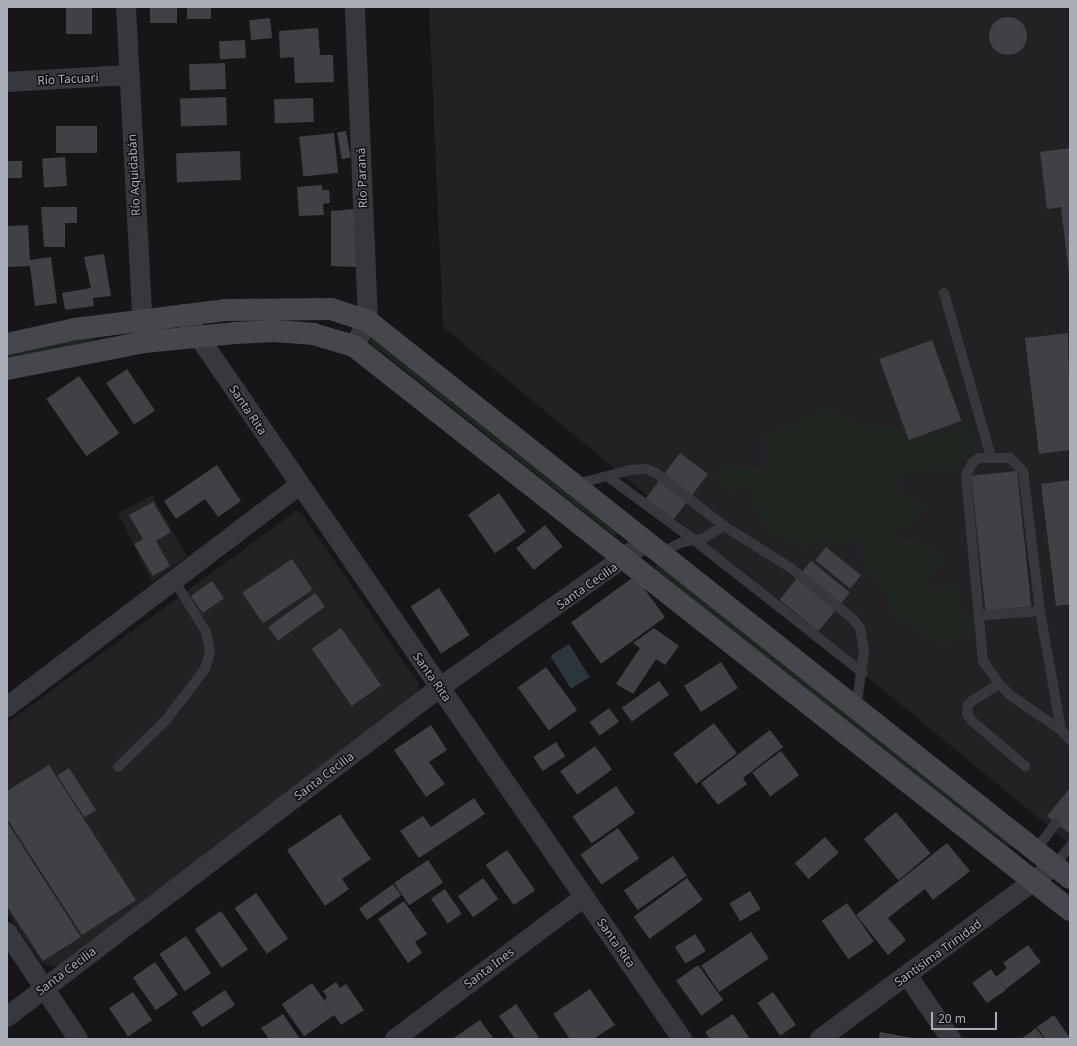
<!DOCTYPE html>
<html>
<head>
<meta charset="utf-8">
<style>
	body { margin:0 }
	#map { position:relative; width:1077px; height:1046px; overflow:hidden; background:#161618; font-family:"Noto Sans",sans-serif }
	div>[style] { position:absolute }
	.built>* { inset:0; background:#222225 }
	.green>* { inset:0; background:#1e261f }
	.water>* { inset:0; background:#2c353c; transform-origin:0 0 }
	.building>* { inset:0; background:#404145; transform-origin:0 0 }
	.round { border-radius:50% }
	.lane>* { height:10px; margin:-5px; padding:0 5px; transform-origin:5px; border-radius:5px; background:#37383d }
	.street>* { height:20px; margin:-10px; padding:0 10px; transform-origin:10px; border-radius:10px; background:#37383d }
	.secondary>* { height:22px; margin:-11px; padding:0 11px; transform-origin:11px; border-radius:11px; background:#45474d }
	span { translate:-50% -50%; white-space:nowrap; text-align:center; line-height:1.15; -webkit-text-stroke:3px #111113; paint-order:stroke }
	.street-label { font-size:12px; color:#a8adb8 }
	.frame { position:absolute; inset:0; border:8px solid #a8adb8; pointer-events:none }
	.scale { position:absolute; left:931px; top:1012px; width:66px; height:18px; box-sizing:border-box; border:2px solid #a8adb8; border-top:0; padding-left:5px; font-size:12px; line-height:14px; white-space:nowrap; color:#a8adb8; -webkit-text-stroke:3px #111113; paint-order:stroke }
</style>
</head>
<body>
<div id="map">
	<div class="built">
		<div style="clip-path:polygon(429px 7px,1070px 7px,1070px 844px,443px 327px)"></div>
		<div style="clip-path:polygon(152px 495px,187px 556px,152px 582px,118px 513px)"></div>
		<div style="clip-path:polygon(296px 511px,302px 514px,419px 684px,417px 697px,64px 964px,53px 966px,41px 963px,7px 912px,7px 723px)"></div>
	</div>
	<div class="green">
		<div style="clip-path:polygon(97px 335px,95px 340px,7px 359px,7px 352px)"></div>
		<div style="clip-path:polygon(371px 336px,618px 531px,617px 535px,613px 535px,368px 341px)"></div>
		<div style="clip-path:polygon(829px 408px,849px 421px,878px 427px,895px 427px,913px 440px,947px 433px,967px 424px,970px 428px,973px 450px,954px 470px,938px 469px,928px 474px,911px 471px,902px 477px,898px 487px,901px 492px,926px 505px,910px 526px,899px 529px,895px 533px,896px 538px,900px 542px,917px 541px,932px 548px,939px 547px,942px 564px,928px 580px,927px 586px,936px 591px,949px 580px,958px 586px,960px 608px,973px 617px,974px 634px,943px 644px,927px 638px,920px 631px,891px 615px,887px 594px,859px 562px,862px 547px,858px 543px,853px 541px,838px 546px,828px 540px,822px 540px,808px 549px,770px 534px,766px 525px,756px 514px,753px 493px,749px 489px,744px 487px,728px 492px,723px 489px,717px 479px,718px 473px,727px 466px,762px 470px,766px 467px,766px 433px,796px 424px,803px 416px,815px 417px)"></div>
		<div style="clip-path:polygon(657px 563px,1011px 845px,1011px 848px,940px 795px,656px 570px)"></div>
	</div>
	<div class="water">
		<div style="left:569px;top:644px;width:39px;height:22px;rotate:58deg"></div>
	</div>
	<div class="building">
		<div style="left:150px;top:7px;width:27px;height:16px"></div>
		<div style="left:187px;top:7px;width:24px;height:12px"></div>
		<div style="left:66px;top:8px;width:26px;height:26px"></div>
		<div class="round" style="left:989px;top:17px;width:38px;height:38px"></div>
		<div style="left:270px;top:18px;width:20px;height:21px;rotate:84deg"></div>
		<div style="clip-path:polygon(318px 28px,320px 55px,333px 55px,334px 82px,295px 83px,294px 57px,280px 58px,279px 31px)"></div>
		<div style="left:245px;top:40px;width:18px;height:26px;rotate:87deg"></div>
		<div style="left:225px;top:63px;width:26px;height:36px;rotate:88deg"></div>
		<div style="left:226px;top:97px;width:28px;height:46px;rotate:88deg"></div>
		<div style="left:313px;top:98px;width:24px;height:39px;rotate:88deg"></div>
		<div style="left:56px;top:126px;width:41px;height:27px"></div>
		<div style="left:346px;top:131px;width:27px;height:9px;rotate:80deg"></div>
		<div style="left:334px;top:133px;width:40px;height:35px;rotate:84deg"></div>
		<div style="clip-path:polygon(1070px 148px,1070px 273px,1069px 274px,1061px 207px,1047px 209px,1040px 152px)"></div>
		<div style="left:240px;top:151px;width:29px;height:64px;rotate:88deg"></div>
		<div style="left:65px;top:157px;width:29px;height:23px;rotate:86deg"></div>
		<div style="left:7px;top:161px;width:15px;height:17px"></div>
		<div style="clip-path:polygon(322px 185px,322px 190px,329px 190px,330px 203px,323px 204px,324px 215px,299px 216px,297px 187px)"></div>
		<div style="clip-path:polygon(41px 207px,77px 207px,77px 223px,65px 223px,65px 247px,44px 247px)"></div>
		<div style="clip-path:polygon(354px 209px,357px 267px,331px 266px,331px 211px)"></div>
		<div style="clip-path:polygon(28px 225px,30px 260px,51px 257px,57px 303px,35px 306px,30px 266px,7px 267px,7px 226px)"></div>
		<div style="clip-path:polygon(104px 254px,111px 296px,93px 298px,94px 306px,65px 310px,62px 293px,91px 288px,84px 257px)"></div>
		<div style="clip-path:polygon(1068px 333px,1070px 450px,1039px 454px,1025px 338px)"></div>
		<div style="left:932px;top:340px;width:86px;height:56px;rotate:70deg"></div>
		<div style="left:127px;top:369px;width:50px;height:25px;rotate:56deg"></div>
		<div style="left:79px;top:376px;width:70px;height:40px;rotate:55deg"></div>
		<div style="left:680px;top:453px;width:35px;height:57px;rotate:37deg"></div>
		<div style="clip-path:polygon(217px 465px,241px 501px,218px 517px,205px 499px,176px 519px,164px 501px)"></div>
		<div style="left:1017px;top:471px;width:136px;height:46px;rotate:84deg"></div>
		<div style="clip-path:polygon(1070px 480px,1070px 604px,1056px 606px,1041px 484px)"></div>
		<div style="left:499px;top:493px;width:47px;height:38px;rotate:55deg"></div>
		<div style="clip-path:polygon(153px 502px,171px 532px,156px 541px,170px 566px,153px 576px,134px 544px,143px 539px,129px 515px)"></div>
		<div style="left:545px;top:525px;width:28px;height:37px;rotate:51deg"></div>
		<div style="left:826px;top:547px;width:45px;height:17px;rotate:39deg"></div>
		<div style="left:292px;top:559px;width:37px;height:60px;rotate:56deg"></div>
		<div style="left:811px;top:561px;width:50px;height:50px;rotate:39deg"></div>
		<div style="left:635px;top:576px;width:51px;height:79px;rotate:54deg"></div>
		<div style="left:212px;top:581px;width:21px;height:26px;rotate:55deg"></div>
		<div style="left:439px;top:588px;width:56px;height:34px;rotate:57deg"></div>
		<div style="left:315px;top:593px;width:17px;height:58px;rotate:54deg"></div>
		<div style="left:341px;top:628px;width:70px;height:36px;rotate:55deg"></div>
		<div style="clip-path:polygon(654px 628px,679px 646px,665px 665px,656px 659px,633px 694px,616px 684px,640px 648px,633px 643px)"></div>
		<div style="left:721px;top:662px;width:31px;height:44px;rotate:57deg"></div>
		<div style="left:546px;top:667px;width:53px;height:35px;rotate:54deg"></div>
		<div style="left:659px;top:681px;width:17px;height:46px;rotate:54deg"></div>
		<div style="left:609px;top:708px;width:17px;height:24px;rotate:54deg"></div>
		<div style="left:714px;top:723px;width:38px;height:51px;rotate:53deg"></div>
		<div style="clip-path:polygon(431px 725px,447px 750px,429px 762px,445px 784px,426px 797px,394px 750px)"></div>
		<div style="clip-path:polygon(770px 730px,783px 747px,743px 778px,747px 784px,718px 805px,701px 783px)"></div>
		<div style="left:556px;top:742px;width:17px;height:27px;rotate:57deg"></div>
		<div style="left:595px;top:746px;width:29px;height:43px;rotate:54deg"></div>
		<div style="left:781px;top:751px;width:30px;height:36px;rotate:53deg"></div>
		<div style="clip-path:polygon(49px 765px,136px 900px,82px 935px,7px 819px,7px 791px)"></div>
		<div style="left:69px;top:768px;width:50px;height:14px;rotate:57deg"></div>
		<div style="left:616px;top:786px;width:33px;height:53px;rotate:55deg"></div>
		<div style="clip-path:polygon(1070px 788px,1070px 834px,1047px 816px)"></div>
		<div style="clip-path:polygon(474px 798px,485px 814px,419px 858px,400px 831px,423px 816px,431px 827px)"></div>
		<div style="left:896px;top:812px;width:54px;height:42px;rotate:50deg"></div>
		<div style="clip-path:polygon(340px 814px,371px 859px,342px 879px,349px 889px,325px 906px,287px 850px)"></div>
		<div style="clip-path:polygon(7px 822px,81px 937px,43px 961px,7px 906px)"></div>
		<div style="left:618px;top:828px;width:37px;height:46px;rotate:55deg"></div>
		<div style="left:825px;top:837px;width:21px;height:40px;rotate:49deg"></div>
		<div style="clip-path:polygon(947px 843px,970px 871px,933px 900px,925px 889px,888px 918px,906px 940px,888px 955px,856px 915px)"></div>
		<div style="left:507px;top:850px;width:49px;height:26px;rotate:55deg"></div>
		<div style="left:673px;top:856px;width:24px;height:60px;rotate:55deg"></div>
		<div style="left:428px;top:860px;width:27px;height:41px;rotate:56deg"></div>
		<div style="left:483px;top:878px;width:26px;height:31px;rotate:54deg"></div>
		<div style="left:687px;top:878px;width:27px;height:66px;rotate:54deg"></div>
		<div style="left:393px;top:884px;width:14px;height:42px;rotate:54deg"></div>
		<div style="left:445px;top:889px;width:30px;height:17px;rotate:56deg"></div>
		<div style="left:750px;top:891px;width:21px;height:24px;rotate:59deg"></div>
		<div style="left:256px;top:893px;width:56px;height:26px;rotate:55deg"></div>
		<div style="clip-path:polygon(404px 901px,427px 934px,415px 942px,422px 953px,408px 963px,378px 919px)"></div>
		<div style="left:847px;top:903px;width:47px;height:31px;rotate:55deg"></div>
		<div style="left:221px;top:911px;width:47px;height:32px;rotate:55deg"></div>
		<div style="left:751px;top:932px;width:32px;height:60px;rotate:56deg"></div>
		<div style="left:695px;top:934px;width:20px;height:24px;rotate:57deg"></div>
		<div style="left:186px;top:936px;width:45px;height:32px;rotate:56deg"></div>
		<div style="clip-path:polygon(1028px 945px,1041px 962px,1006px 989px,998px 978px,1006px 990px,987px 1003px,972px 983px,991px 969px,996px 977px,1007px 968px,1003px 963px)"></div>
		<div style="left:155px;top:962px;width:40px;height:27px;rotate:55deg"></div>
		<div style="left:698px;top:965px;width:43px;height:27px;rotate:54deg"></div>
		<div style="clip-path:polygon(336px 982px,340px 988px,346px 984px,364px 1010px,341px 1025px,324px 1000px,327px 997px,323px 991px)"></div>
		<div style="left:312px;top:983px;width:39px;height:37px;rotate:55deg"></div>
		<div style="clip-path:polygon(590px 989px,615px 1025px,593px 1039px,570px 1039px,553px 1014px)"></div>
		<div style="left:225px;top:990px;width:18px;height:40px;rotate:56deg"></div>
		<div style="left:133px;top:992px;width:34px;height:29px;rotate:56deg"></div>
		<div style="left:773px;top:992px;width:40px;height:19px;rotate:55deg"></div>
		<div style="clip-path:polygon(516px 1004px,540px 1039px,515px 1039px,499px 1016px)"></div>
		<div style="clip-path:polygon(283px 1014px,300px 1039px,269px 1039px,261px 1028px)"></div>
		<div style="clip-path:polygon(733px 1014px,750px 1039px,710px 1039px,705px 1032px)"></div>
		<div style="clip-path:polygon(1054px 1015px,1070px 1038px,1070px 1039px,1045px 1039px,1037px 1027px)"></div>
		<div style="clip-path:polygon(480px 1020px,494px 1039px,453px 1039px,455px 1037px)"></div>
		<div style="clip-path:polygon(1036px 1028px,1044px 1039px,1021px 1039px)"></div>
		<div style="clip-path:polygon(880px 1032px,913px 1038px,913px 1039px,879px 1039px)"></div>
	</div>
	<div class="lane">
		<div style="left:944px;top:293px;width:171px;rotate:74deg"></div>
		<div style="left:607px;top:476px;width:108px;rotate:36.3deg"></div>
		<div style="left:694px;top:540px;width:215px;rotate:38.2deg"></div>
		<div style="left:576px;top:484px;width:56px;rotate:-14.5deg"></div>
		<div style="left:630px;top:470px;width:16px;rotate:-4deg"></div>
		<div style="left:646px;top:469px;width:11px;rotate:22deg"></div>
		<div style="left:656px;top:473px;width:86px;rotate:37.9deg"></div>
		<div style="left:660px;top:553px;width:25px;rotate:-26deg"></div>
		<div style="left:683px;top:542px;width:19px;rotate:-9deg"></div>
		<div style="left:702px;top:539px;width:26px;rotate:-31deg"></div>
		<div style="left:724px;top:526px;width:79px;rotate:32.1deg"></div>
		<div style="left:791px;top:568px;width:80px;rotate:39.4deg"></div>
		<div style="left:853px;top:619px;width:11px;rotate:52deg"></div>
		<div style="left:860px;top:628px;width:23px;rotate:80deg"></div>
		<div style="left:864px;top:651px;width:59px;rotate:97.9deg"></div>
		<div style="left:1040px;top:611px;width:141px;rotate:-96.9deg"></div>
		<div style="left:1023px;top:471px;width:18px;rotate:-135deg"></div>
		<div style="left:1010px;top:458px;width:31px;rotate:180deg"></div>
		<div style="left:979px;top:458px;width:7px;rotate:146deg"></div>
		<div style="left:973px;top:462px;width:15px;rotate:118deg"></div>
		<div style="left:966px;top:475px;width:187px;rotate:84.8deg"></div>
		<div style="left:983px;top:661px;width:28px;rotate:55deg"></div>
		<div style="left:999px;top:684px;width:16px;rotate:45deg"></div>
		<div style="left:1010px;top:695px;width:62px;rotate:34.5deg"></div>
		<div style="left:1061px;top:730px;width:13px;rotate:48deg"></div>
		<div style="left:979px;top:616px;width:61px;rotate:-4.7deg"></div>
		<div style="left:1040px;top:611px;width:121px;rotate:80deg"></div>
		<div style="left:999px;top:684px;width:31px;rotate:148deg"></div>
		<div style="left:973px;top:700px;width:7px;rotate:135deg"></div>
		<div style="left:968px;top:705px;width:9px;rotate:96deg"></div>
		<div style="left:967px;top:714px;width:9px;rotate:54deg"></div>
		<div style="left:972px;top:721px;width:70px;rotate:40.3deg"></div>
		<div style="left:118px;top:767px;width:67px;rotate:-44.4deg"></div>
		<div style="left:166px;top:720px;width:64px;rotate:-52.6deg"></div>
		<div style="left:205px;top:669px;width:19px;rotate:-74deg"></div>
		<div style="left:210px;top:651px;width:19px;rotate:-102deg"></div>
		<div style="left:206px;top:632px;width:61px;rotate:-121.6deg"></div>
		<div style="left:1035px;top:851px;width:35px;rotate:-53deg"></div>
		<div style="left:1054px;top:866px;width:26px;rotate:-51deg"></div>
	</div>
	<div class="street">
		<div style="left:126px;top:7px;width:329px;rotate:87deg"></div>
		<div style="left:7px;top:82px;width:123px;rotate:-3.3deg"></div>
		<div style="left:183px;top:314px;width:880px;rotate:55.46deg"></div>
		<div style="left:354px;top:346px;width:29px;rotate:-61deg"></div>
		<div style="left:368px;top:321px;width:314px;rotate:-92.4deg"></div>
		<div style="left:7px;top:707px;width:367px;rotate:-37.2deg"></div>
		<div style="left:7px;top:932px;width:128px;rotate:56.4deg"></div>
		<div style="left:907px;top:975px;width:78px;rotate:55.5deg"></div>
		<div style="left:7px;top:1017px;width:543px;rotate:-37.29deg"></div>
		<div style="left:439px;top:688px;width:253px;rotate:-35.2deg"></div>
		<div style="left:395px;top:1039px;width:236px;rotate:-36.9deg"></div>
		<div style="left:820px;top:1039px;width:291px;rotate:-36.5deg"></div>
	</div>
	<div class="secondary">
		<div style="left:7px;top:344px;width:70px;rotate:-12.4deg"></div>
		<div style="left:75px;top:329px;width:151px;rotate:-7.2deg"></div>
		<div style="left:225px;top:310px;width:106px;rotate:-0.5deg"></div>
		<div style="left:331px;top:309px;width:39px;rotate:18deg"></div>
		<div style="left:368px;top:321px;width:896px;rotate:38.43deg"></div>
		<div style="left:7px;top:369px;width:140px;rotate:-11.1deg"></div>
		<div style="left:144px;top:342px;width:91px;rotate:-5.6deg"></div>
		<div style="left:235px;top:333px;width:39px;rotate:-3deg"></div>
		<div style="left:274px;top:331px;width:39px;rotate:4deg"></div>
		<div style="left:313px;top:334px;width:43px;rotate:16.3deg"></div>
		<div style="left:354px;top:346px;width:911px;rotate:38.23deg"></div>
	</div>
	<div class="street-label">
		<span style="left:68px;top:79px;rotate:-3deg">Río Tacuari</span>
		<span style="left:134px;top:175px;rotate:-93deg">Río Aquidabán</span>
		<span style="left:362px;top:178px;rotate:-92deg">Río Paraná</span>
		<span style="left:248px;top:410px;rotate:56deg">Santa Rita</span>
		<span style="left:587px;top:586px;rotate:-35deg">Santa Cecilia</span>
		<span style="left:432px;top:677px;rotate:55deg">Santa Rita</span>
		<span style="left:324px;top:776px;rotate:-37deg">Santa Cecilia</span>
		<span style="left:616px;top:943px;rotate:55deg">Santa Rita</span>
		<span style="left:938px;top:953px;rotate:-36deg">Santisima Trinidad</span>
		<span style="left:489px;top:968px;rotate:-37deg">Santa Ines</span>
		<span style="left:66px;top:971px;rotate:-37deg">Santa Cecilia</span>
	</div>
	<div class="frame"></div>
	<div class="scale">20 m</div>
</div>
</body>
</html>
